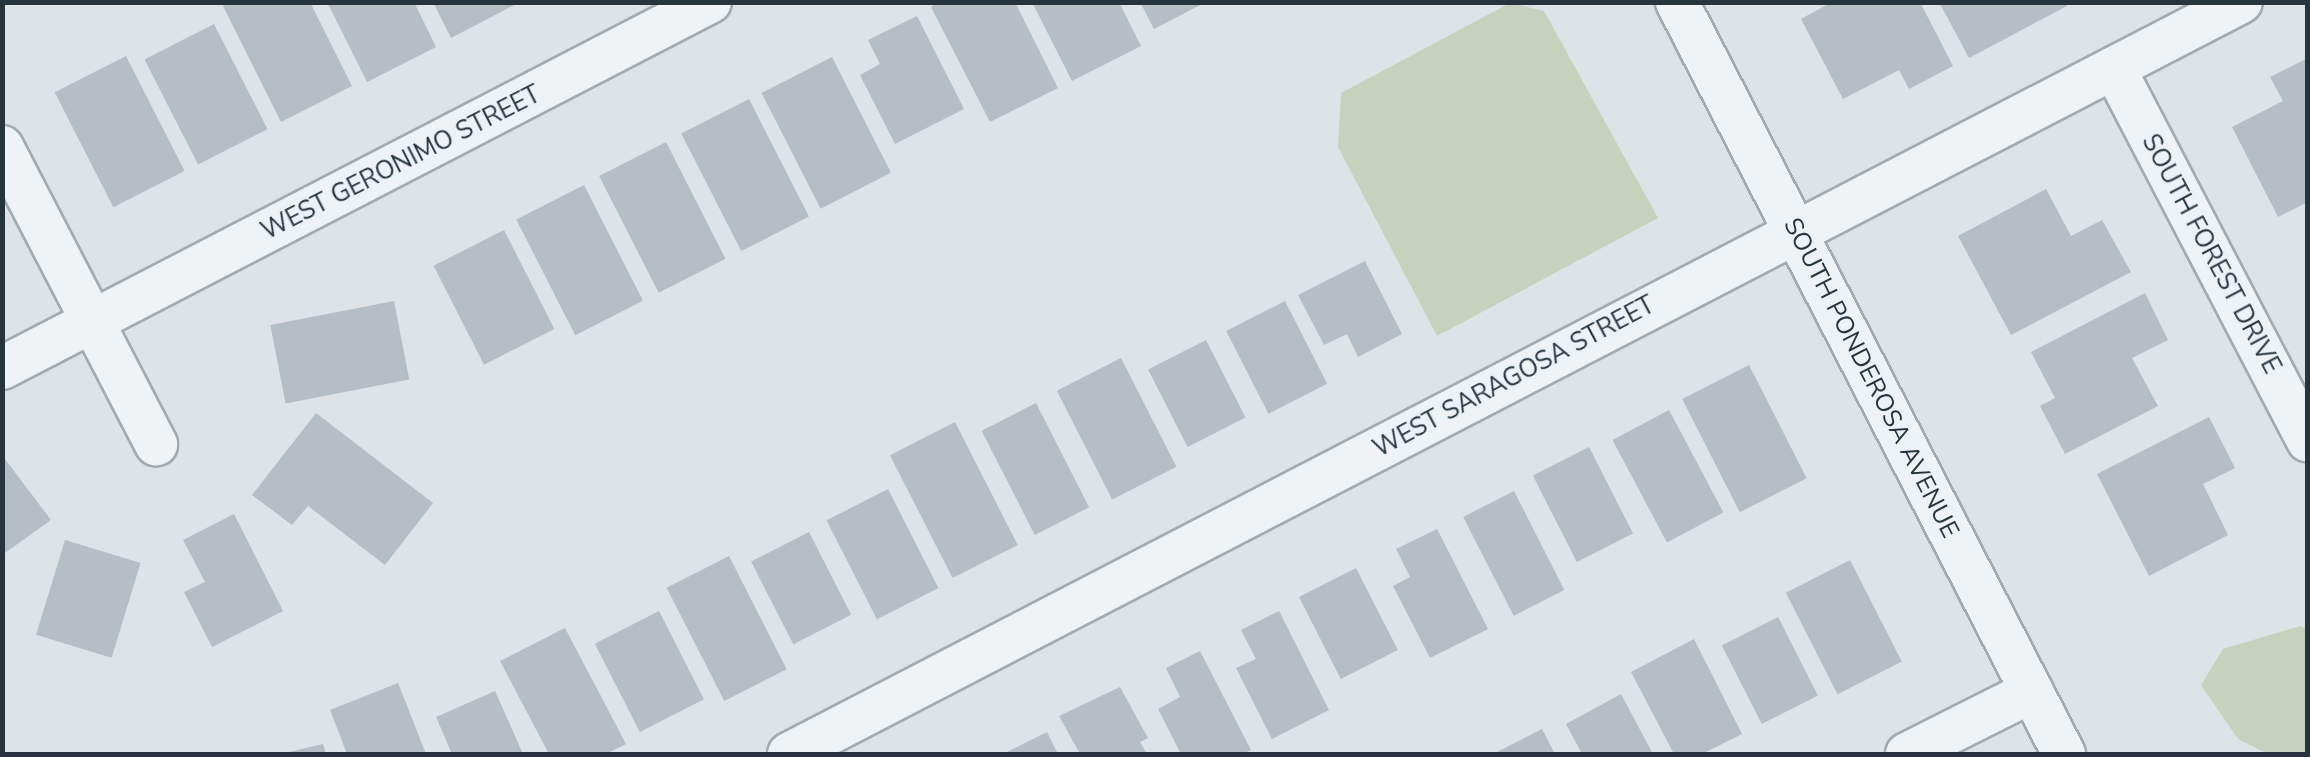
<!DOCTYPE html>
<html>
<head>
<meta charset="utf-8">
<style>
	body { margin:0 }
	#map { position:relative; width:2310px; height:757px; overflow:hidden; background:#dde3e7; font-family:"Nunito Sans",sans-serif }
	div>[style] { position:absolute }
	.green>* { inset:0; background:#c7d2be }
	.building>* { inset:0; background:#b4bec4; transform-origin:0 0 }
	.roads { filter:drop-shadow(2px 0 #a2abb1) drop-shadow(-2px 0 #a2abb1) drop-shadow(0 2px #a2abb1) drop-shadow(0 -2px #a2abb1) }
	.street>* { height:42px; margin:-21px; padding:0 21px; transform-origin:21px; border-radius:21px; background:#f0f3f6 }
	span { translate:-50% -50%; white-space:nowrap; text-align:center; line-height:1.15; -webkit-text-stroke:8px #ecf2f5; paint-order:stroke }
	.street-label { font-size:25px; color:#26343e }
	.frame { position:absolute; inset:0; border:5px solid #26343e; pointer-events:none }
</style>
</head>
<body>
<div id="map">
	<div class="green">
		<div style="clip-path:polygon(1510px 3px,1544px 11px,1658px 218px,1437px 336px,1338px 147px,1341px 93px)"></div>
		<div style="clip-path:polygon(2300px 626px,2307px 629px,2307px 754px,2268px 754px,2238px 739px,2201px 685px,2223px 649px)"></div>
	</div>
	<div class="building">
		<div style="clip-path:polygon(230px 2px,310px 2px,352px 86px,281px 122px,223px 6px)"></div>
		<div style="clip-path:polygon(327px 2px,414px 2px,436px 47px,367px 82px)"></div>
		<div style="clip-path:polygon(433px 2px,520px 2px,451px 38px)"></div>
		<div style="clip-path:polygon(939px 2px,1015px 2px,1058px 88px,990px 122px,931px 7px)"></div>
		<div style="clip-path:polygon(1032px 2px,1119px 2px,1141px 46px,1072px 81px)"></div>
		<div style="clip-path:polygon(1140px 2px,1206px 2px,1154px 29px)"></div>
		<div style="clip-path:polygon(1832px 2px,1920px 2px,1953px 66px,1909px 89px,1899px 70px,1843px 99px,1801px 19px)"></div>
		<div style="clip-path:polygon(1939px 2px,2065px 2px,2067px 6px,1969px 58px)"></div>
		<div style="clip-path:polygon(917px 16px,964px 109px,895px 144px,860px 75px,880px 64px,868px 40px)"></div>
		<div style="left:214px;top:24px;width:118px;height:78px;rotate:63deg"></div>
		<div style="left:126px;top:56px;width:129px;height:80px;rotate:63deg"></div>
		<div style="left:832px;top:57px;width:130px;height:79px;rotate:63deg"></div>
		<div style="clip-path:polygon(2308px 58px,2308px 202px,2278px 217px,2232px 127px,2283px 101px,2270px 77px)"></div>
		<div style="left:749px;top:99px;width:132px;height:76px;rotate:63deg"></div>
		<div style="left:666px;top:142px;width:131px;height:75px;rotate:63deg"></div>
		<div style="left:584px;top:185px;width:130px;height:76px;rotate:63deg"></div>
		<div style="clip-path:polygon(2046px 189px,2071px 236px,2102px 220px,2131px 272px,2011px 335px,1958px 236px)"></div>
		<div style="left:504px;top:230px;width:111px;height:79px;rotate:63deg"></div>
		<div style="clip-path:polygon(1365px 261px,1402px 334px,1358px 357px,1347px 334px,1324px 345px,1298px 295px)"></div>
		<div style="clip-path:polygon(2145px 293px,2168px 340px,2132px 358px,2158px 406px,2065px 454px,2040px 406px,2055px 398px,2031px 352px)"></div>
		<div style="left:394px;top:301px;width:80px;height:126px;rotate:79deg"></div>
		<div style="left:1285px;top:301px;width:93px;height:66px;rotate:63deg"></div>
		<div style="left:1206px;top:340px;width:87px;height:65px;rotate:63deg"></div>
		<div style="left:1121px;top:358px;width:122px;height:72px;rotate:63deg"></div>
		<div style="left:1749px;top:365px;width:127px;height:75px;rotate:63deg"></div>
		<div style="left:1036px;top:403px;width:117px;height:61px;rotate:63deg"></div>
		<div style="left:1669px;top:410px;width:116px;height:64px;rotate:62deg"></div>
		<div style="clip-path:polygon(316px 413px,433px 503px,385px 565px,308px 506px,292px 525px,252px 495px)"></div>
		<div style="clip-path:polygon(2209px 417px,2235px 468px,2203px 484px,2228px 535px,2149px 576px,2097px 474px)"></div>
		<div style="left:955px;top:422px;width:138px;height:73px;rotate:63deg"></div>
		<div style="left:1589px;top:447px;width:97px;height:63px;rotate:63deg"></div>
		<div style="clip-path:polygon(2px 455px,51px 520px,2px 555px)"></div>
		<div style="left:888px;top:489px;width:111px;height:69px;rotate:63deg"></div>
		<div style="left:1514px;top:491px;width:111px;height:57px;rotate:63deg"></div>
		<div style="clip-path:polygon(234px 514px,283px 611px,212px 647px,184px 592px,205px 582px,183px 540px)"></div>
		<div style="clip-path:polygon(1437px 529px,1488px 629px,1430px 658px,1393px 586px,1410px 577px,1396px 549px)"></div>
		<div style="left:809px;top:532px;width:93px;height:65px;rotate:63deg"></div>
		<div style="left:65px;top:540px;width:79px;height:99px;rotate:17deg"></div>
		<div style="left:729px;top:556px;width:127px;height:70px;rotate:63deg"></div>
		<div style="left:1850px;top:560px;width:114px;height:72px;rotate:63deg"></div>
		<div style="left:1356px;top:568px;width:92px;height:64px;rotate:63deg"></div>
		<div style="left:659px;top:611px;width:99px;height:72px;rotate:63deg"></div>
		<div style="clip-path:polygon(1279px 611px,1329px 710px,1272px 739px,1236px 668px,1256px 659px,1241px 630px)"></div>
		<div style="left:1778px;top:617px;width:88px;height:63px;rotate:63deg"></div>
		<div style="clip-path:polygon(565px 628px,626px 744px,606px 754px,549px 754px,500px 661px)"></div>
		<div style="clip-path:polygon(1694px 639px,1742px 734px,1702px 754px,1674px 754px,1631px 672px)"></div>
		<div style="clip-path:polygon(1200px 651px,1251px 750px,1242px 754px,1181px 754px,1158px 709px,1180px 697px,1166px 668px)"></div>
		<div style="clip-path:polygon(398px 683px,426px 754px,347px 754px,330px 710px)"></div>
		<div style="clip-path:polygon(1120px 687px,1148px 738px,1140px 742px,1147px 754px,1080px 754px,1059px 716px)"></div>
		<div style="clip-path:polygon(495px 691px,523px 754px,452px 754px,436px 717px)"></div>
		<div style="clip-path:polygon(1621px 694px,1653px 754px,1582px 754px,1566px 724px)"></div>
		<div style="clip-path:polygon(1542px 729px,1555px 754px,1493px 754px)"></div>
		<div style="clip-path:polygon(1047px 732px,1058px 754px,1003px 754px)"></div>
		<div style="clip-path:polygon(323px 744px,326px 754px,285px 754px,285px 753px)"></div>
	</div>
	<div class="roads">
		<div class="street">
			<div style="left:1677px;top:2px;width:846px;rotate:62.77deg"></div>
			<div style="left:2114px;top:68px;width:420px;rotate:62.5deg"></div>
			<div style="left:2px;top:147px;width:335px;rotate:62.6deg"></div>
			<div style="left:2px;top:368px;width:797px;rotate:-27.34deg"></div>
			<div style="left:789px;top:754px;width:1635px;rotate:-27.38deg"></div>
			<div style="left:1907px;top:754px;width:140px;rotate:-26.7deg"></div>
		</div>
	</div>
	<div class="street-label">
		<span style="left:401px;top:163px;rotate:-27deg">WEST GERONIMO STREET</span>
		<span style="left:2211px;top:254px;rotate:62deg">SOUTH FOREST DRIVE</span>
		<span style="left:1514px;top:377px;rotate:-28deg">WEST SARAGOSA STREET</span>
		<span style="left:1871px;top:378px;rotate:63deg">SOUTH PONDEROSA AVENUE</span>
	</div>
	<div class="frame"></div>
</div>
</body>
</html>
